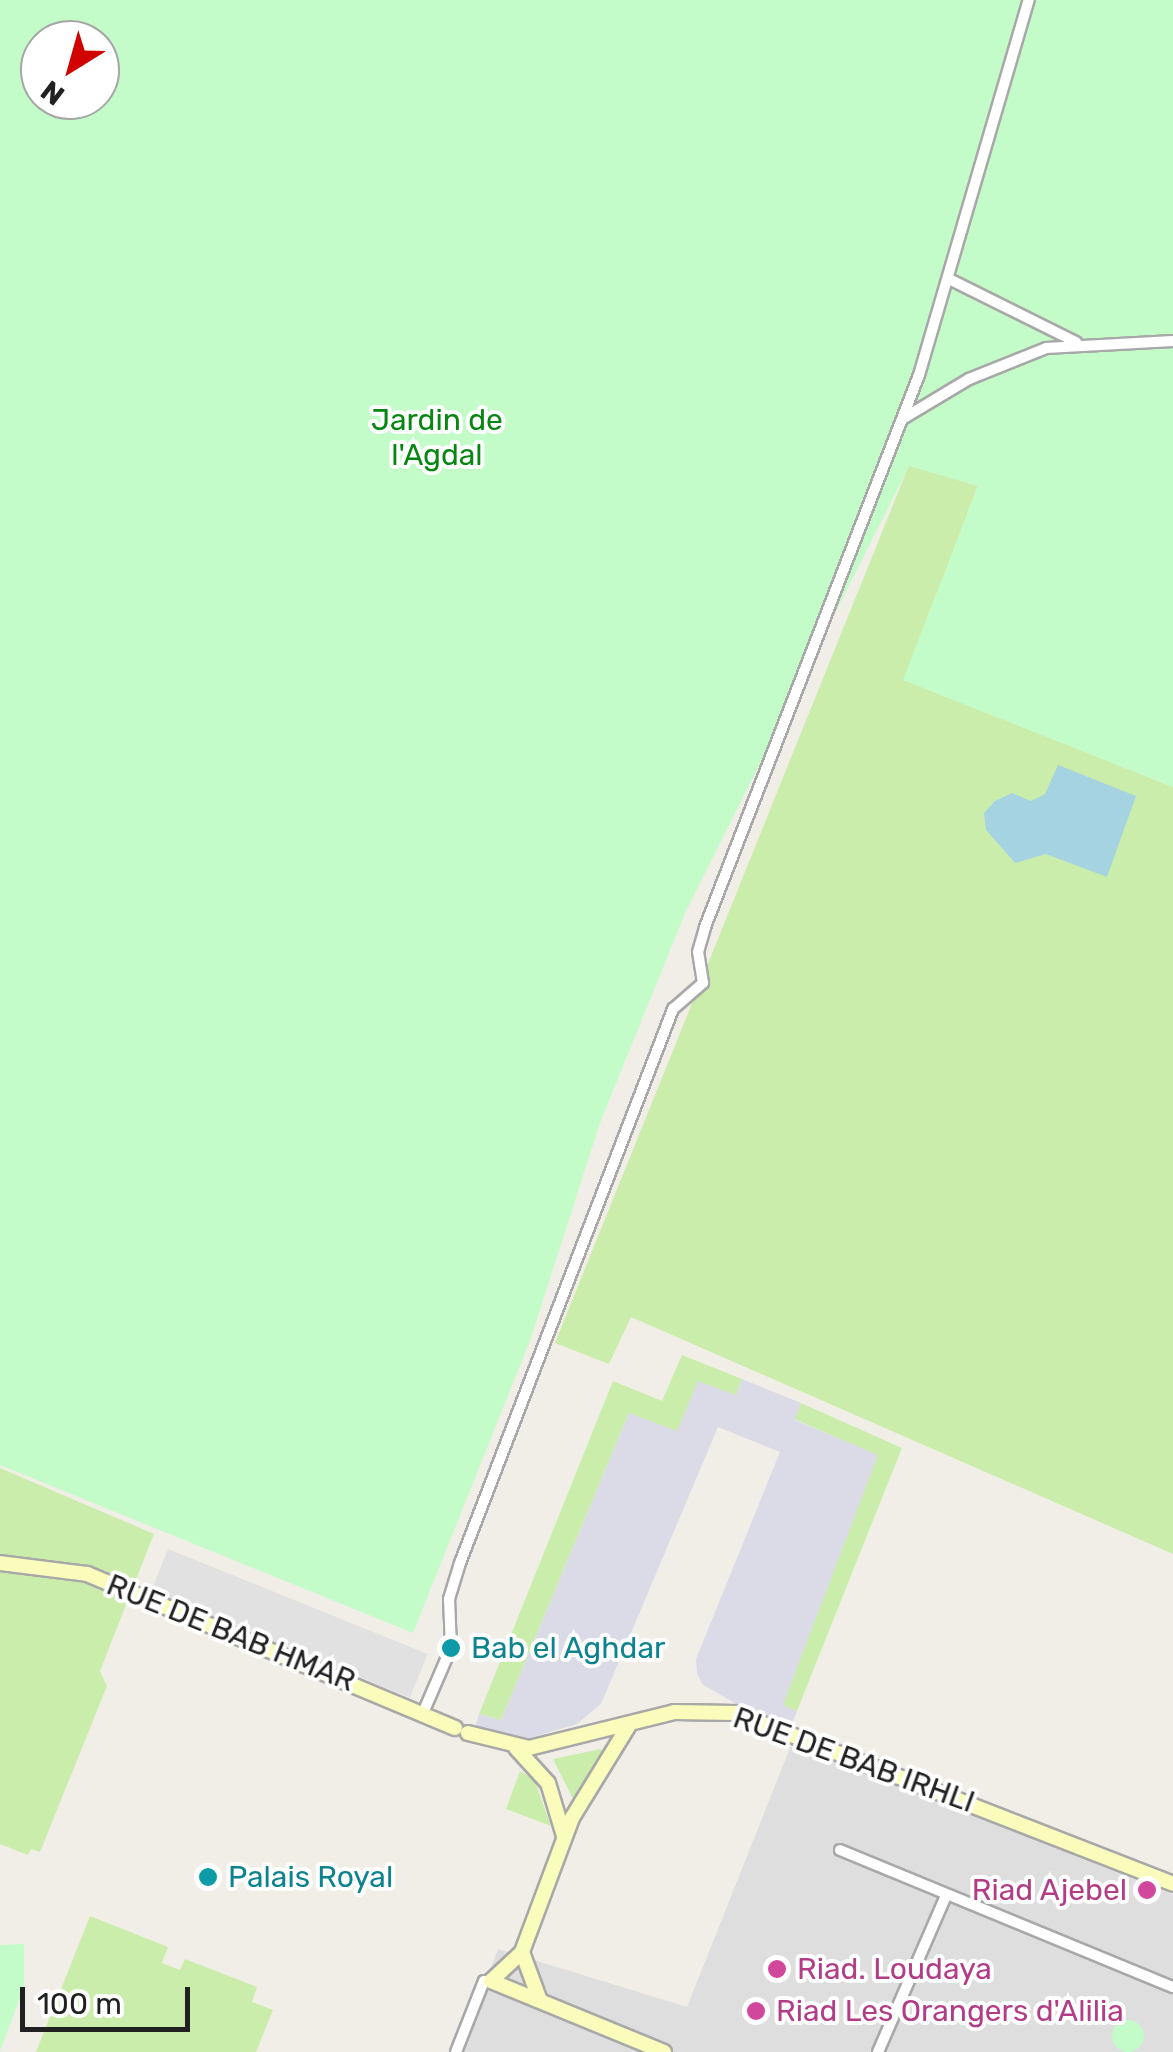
<!DOCTYPE html>
<html>
<head>
<meta charset="utf-8">
<style>
	body { margin:0 }
	#map { position:relative; width:1173px; height:2052px; overflow:hidden; background:#f1eee7; font-family:Rubik,sans-serif }
	div>[style] { position:absolute }
	.residential>* { inset:0; background:#dfdede }
	.grass>* { inset:0; background:#cbedab }
	.park>* { inset:0; background:#c3fcc8 }
	.round { border-radius:50% }
	.parking>* { inset:0; background:#e1e1e1; transform-origin:0 0 }
	.plaza>* { inset:0; background:#dbdbe7 }
	.water>* { inset:0; background:#a6d3e1 }
	.roads { filter:drop-shadow(2px 0 #a8a8a8) drop-shadow(-2px 0 #a8a8a8) drop-shadow(0 2px #a8a8a8) drop-shadow(0 -2px #a8a8a8) }
	.street>* { height:10px; margin:-5px; padding:0 5px; transform-origin:5px; border-radius:5px; background:#fff }
	.secondary>* { height:14px; margin:-7px; padding:0 7px; transform-origin:7px; border-radius:7px; background:#f9fcba }
	.dots>* { width:28px; height:28px; translate:-50% -50%; box-sizing:border-box; border:5px solid #fff; border-radius:50% }
	span { translate:-50% -50%; white-space:nowrap; text-align:center; line-height:1.15; -webkit-text-stroke:8px #fff; paint-order:stroke }
	.park-label { font-size:30px; color:#078612 }
	.street-label { font-size:30px; color:#212121 }
	.culture-label { font-size:30px; color:#0d838f }
	.left { translate:0 -50%; text-align:left }
	.hotel-label { font-size:30px; color:#b23c85 }
	.right { translate:-100% -50%; text-align:right }
	.north { position:absolute; left:20px; top:20px; width:100px; height:100px; box-sizing:border-box; background:#fff; border:2px solid #a6a6a6; border-radius:50%; rotate:217deg; font-size:28px; font-weight:700; line-height:40px; text-align:center; color:#212121 }
	.north::after { content:''; display:block; margin:auto; width:35px; height:45px; background:#d10100; clip-path:polygon(50% 0,100% 100%,50% 72%,0 100%) }
	.scale { position:absolute; left:20px; top:1987px; width:170px; height:45px; box-sizing:border-box; border:5px solid #212121; border-top:0; padding-left:12px; font-size:30px; line-height:35px; white-space:nowrap; color:#212121; -webkit-text-stroke:8px #fff; paint-order:stroke }
</style>
</head>
<body>
<div id="map">
	<div class="residential">
		<div style="clip-path:polygon(792px 1743px,1173px 1895px,1173px 2052px,459px 2052px,498px 1949px,687px 2007px)"></div>
	</div>
	<div class="grass">
		<div style="clip-path:polygon(909px 465px,978px 486px,904px 680px,1173px 787px,1173px 1554px,631px 1317px,609px 1364px,555px 1343px)"></div>
		<div style="clip-path:polygon(682px 1355px,742px 1379px,736px 1395px,677px 1432px,629px 1413px,501px 1720px,479px 1714px,613px 1381px,662px 1401px)"></div>
		<div style="clip-path:polygon(801px 1403px,902px 1448px,797px 1711px,782px 1705px,877px 1455px,794px 1419px)"></div>
		<div style="clip-path:polygon(0 1468px,154px 1534px,100px 1671px,107px 1686px,40px 1852px,31px 1849px,28px 1855px,0 1844px)"></div>
		<div style="clip-path:polygon(601px 1749px,604px 1755px,574px 1801px,553px 1759px)"></div>
		<div style="clip-path:polygon(520px 1771px,534px 1779px,551px 1826px,506px 1809px)"></div>
		<div style="clip-path:polygon(90px 1916px,168px 1947px,162px 1963px,180px 1970px,185px 1959px,257px 1987px,252px 2002px,273px 2010px,256px 2052px,36px 2052px)"></div>
	</div>
	<div class="park">
		<div style="clip-path:polygon(evenodd,0 0,1173px 0,1173px 787px,903px 680px,978px 486px,909px 466px,686px 911px,600px 1123px,531px 1338px,413px 1633px,0 1465px,0 0,40px 40px,100px 40px,100px 100px,40px 100px,40px 40px)"></div>
		<div style="clip-path:polygon(24px 1944px,24px 1987px,0 2051px,0 1945px)"></div>
		<div class="round" style="left:1112px;top:2020px;width:32px;height:32px"></div>
	</div>
	<div class="parking">
		<div style="left:168px;top:1549px;width:280px;height:47px;rotate:22deg"></div>
	</div>
	<div class="plaza">
		<div style="clip-path:polygon(742px 1379px,801px 1403px,795px 1420px,878px 1455px,783px 1705px,797px 1711px,792px 1724px,738px 1705px,702px 1684px,697px 1673px,696px 1659px,780px 1452px,718px 1427px,601px 1704px,577px 1724px,530px 1738px,475px 1728px,479px 1714px,501px 1720px,629px 1413px,677px 1431px,698px 1381px,736px 1395px)"></div>
	</div>
	<div class="water">
		<div style="clip-path:polygon(1058px 765px,1136px 796px,1107px 877px,1046px 854px,1015px 863px,986px 830px,984px 813px,995px 801px,1012px 793px,1031px 801px,1045px 794px)"></div>
	</div>
	<div class="roads">
		<div class="street">
			<div style="left:949px;top:279px;width:142px;rotate:26.4deg"></div>
			<div style="left:904px;top:418px;width:76px;rotate:-31deg"></div>
			<div style="left:969px;top:379px;width:83px;rotate:-21.9deg"></div>
			<div style="left:1046px;top:348px;width:127px;rotate:-3.2deg"></div>
			<div style="left:423px;top:1713px;width:71px;rotate:-66.7deg"></div>
			<div style="left:451px;top:1648px;width:49px;rotate:-92.3deg"></div>
			<div style="left:449px;top:1599px;width:38px;rotate:-73deg"></div>
			<div style="left:460px;top:1563px;width:594px;rotate:-68.97deg"></div>
			<div style="left:673px;top:1009px;width:40px;rotate:-41deg"></div>
			<div style="left:703px;top:983px;width:31px;rotate:-99deg"></div>
			<div style="left:698px;top:952px;width:26px;rotate:-74deg"></div>
			<div style="left:705px;top:927px;width:592px;rotate:-68.81deg"></div>
			<div style="left:919px;top:375px;width:391px;rotate:-73.7deg"></div>
			<div style="left:840px;top:1850px;width:360px;rotate:22.4deg"></div>
			<div style="left:456px;top:2052px;width:76px;rotate:-68.5deg"></div>
			<div style="left:484px;top:1981px;width:7px"></div>
			<div style="left:878px;top:2052px;width:168px;rotate:-66.5deg"></div>
		</div>
		<div class="secondary">
			<div style="left:0;top:1563px;width:88px;rotate:7.2deg"></div>
			<div style="left:87px;top:1574px;width:399px;rotate:22.7deg"></div>
			<div style="left:629px;top:1725px;width:109px;rotate:121.5deg"></div>
			<div style="left:572px;top:1818px;width:143px;rotate:110.5deg"></div>
			<div style="left:522px;top:1952px;width:42px;rotate:136.9deg"></div>
			<div style="left:491px;top:1981px;width:187px;rotate:22.3deg"></div>
			<div style="left:468px;top:1733px;width:63px;rotate:13.8deg"></div>
			<div style="left:529px;top:1748px;width:149px;rotate:-13.9deg"></div>
			<div style="left:674px;top:1712px;width:61px;rotate:0.9deg"></div>
			<div style="left:735px;top:1713px;width:470px;rotate:21.3deg"></div>
			<div style="left:516px;top:1748px;width:47px;rotate:47.6deg"></div>
			<div style="left:548px;top:1783px;width:55px;rotate:73.2deg"></div>
			<div style="left:522px;top:1952px;width:49px;rotate:69.7deg"></div>
		</div>
	</div>
	<div class="dots">
		<div style="left:451px;top:1648px;background:#0f9aa8"></div>
		<div style="left:208px;top:1877px;background:#0f9aa8"></div>
		<div style="left:1147px;top:1890px;background:#d1479c"></div>
		<div style="left:777px;top:1969px;background:#d1479c"></div>
		<div style="left:756px;top:2011px;background:#d1479c"></div>
	</div>
	<div class="park-label">
		<span style="left:437px;top:437px">Jardin de<br>l'Agdal</span>
	</div>
	<div class="street-label">
		<span style="left:231px;top:1633px;rotate:22deg">RUE DE BAB HMAR</span>
		<span style="left:854px;top:1760px;rotate:20deg">RUE DE BAB IRHLI</span>
	</div>
	<div class="culture-label">
		<span class="left" style="left:471px;top:1648px">Bab el Aghdar</span>
		<span class="left" style="left:228px;top:1877px">Palais Royal</span>
	</div>
	<div class="hotel-label">
		<span class="right" style="left:1127px;top:1890px">Riad Ajebel</span>
		<span class="left" style="left:797px;top:1969px">Riad. Loudaya</span>
		<span class="left" style="left:776px;top:2011px">Riad Les Orangers d'Alilia</span>
	</div>
	<div class="north">N</div>
	<div class="scale">100 m</div>
</div>
</body>
</html>
